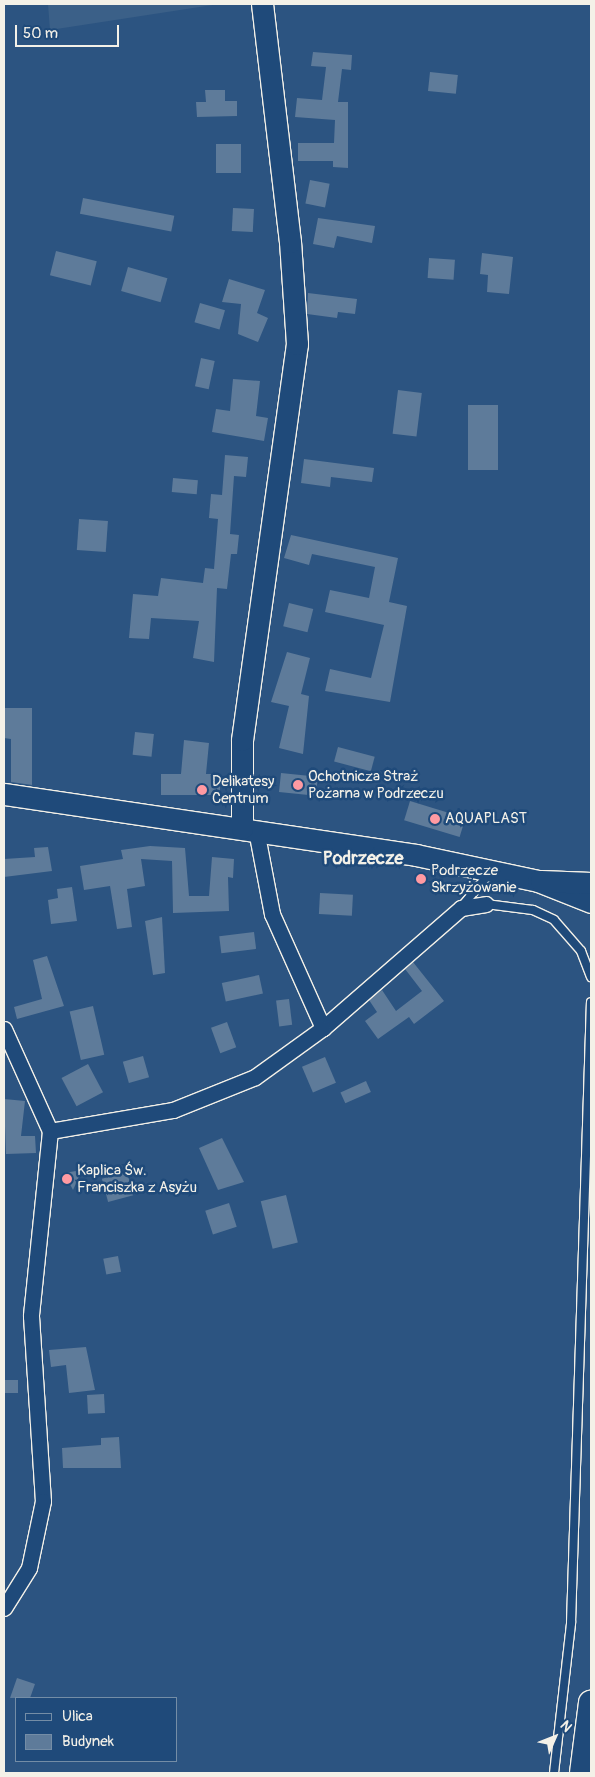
<!DOCTYPE html>
<html>
<head>
<meta charset="utf-8">
<style>
	body { margin:0 }
	#map { position:relative; width:595px; height:1777px; overflow:hidden; background:#2c5481; font-family:Pangolin,sans-serif }
	div>[style] { position:absolute }
	.built>* { inset:0; background:#3b6088 }
	.building>* { inset:0; background:#5e7b9a; transform-origin:0 0 }
	.roads { filter:drop-shadow(1px 0 #f4f1e8) drop-shadow(-1px 0 #f4f1e8) drop-shadow(0 1px #f4f1e8) drop-shadow(0 -1px #f4f1e8) }
	.lane>* { height:8px; margin:-4px; padding:0 4px; transform-origin:4px; border-radius:4px; background:#1f4a7a }
	.street>* { height:15px; margin:-7.5px; padding:0 7.5px; transform-origin:7.5px; border-radius:7.5px; background:#1f4a7a }
	.secondary>* { height:21px; margin:-10.5px; padding:0 10.5px; transform-origin:10.5px; border-radius:10.5px; background:#1f4a7a }
	.primary>* { height:24px; margin:-12px; padding:0 12px; transform-origin:12px; border-radius:12px; background:#1f4a7a }
	.dots>* { width:14px; height:14px; translate:-50% -50%; box-sizing:border-box; border:2px solid #1f4a7a; border-radius:50% }
	span { translate:-50% -50%; white-space:nowrap; text-align:center; line-height:1.15; -webkit-text-stroke:5px #1f4a7a; paint-order:stroke }
	.poi-label { font-size:15px; color:#f4f1e8 }
	.left { translate:0 -50%; text-align:left }
	.quarter-label { font-size:18px; color:#f4f1e8; font-weight:700 }
	.frame { position:absolute; inset:0; border:5px solid #f4f1e8; pointer-events:none }
	.legend { position:absolute; left:15px; top:1697px; width:162px; height:65px; box-sizing:border-box; background:#1f4a7a; border:1px solid #748da6; margin:0; padding:6px 9px; list-style:none; font-size:15px; color:#f4f1e8 }
	.legend li { display:flex; align-items:center; gap:10px; height:25px }
	.legend b { width:25px; border:1px solid #748da6 }
	.north { position:absolute; left:530px; top:1712px; width:50px; height:50px; -webkit-text-stroke:4px #1f4a7a; paint-order:stroke; rotate:46deg; font-size:14px; font-weight:700; line-height:20px; text-align:center; color:#f4f1e8 }
	.north::after { content:''; display:block; margin:auto; width:18px; height:22px; background:#f4f1e8; clip-path:polygon(50% 0,100% 100%,50% 72%,0 100%) }
	.scale { position:absolute; left:15px; top:25px; width:104px; height:22px; box-sizing:border-box; border:2px solid #f4f1e8; border-top:0; padding-left:6px; font-size:15px; line-height:18px; white-space:nowrap; color:#f4f1e8; -webkit-text-stroke:4px #1f4a7a; paint-order:stroke }
</style>
</head>
<body>
<div id="map">
	<div class="built">
		<div style="clip-path:polygon(48px 4px,219px 4px,50px 30px)"></div>
	</div>
	<div class="building">
		<div style="clip-path:polygon(313px 52px,352px 55px,351px 70px,342px 69px,338px 102px,348px 102px,348px 168px,333px 167px,333px 161px,298px 161px,298px 143px,334px 143px,335px 120px,295px 117px,297px 98px,322px 100px,326px 67px,311px 66px)"></div>
		<div style="left:430px;top:72px;width:28px;height:19px;rotate:6deg"></div>
		<div style="clip-path:polygon(205px 90px,225px 90px,225px 101px,237px 101px,237px 116px,197px 117px,196px 102px,206px 102px)"></div>
		<div style="left:241px;top:144px;width:29px;height:25px;rotate:90deg"></div>
		<div style="left:310px;top:180px;width:20px;height:24px;rotate:11deg"></div>
		<div style="left:83px;top:198px;width:93px;height:16px;rotate:11deg"></div>
		<div style="left:233px;top:208px;width:21px;height:23px;rotate:3deg"></div>
		<div style="clip-path:polygon(318px 218px,375px 226px,372px 243px,337px 236px,334px 248px,313px 244px)"></div>
		<div style="left:56px;top:251px;width:42px;height:25px;rotate:14deg"></div>
		<div style="clip-path:polygon(482px 253px,513px 257px,509px 294px,487px 292px,488px 275px,480px 274px)"></div>
		<div style="left:429px;top:258px;width:26px;height:20px;rotate:4deg"></div>
		<div style="left:128px;top:267px;width:41px;height:25px;rotate:16deg"></div>
		<div style="clip-path:polygon(229px 279px,265px 290px,257px 313px,268px 318px,258px 342px,238px 334px,241px 304px,222px 302px)"></div>
		<div style="clip-path:polygon(308px 293px,357px 299px,355px 314px,338px 312px,337px 318px,307px 314px)"></div>
		<div style="left:200px;top:303px;width:26px;height:20px;rotate:16deg"></div>
		<div style="left:201px;top:358px;width:14px;height:29px;rotate:12deg"></div>
		<div style="clip-path:polygon(233px 379px,260px 381px,256px 416px,268px 418px,264px 441px,212px 432px,216px 409px,230px 411px)"></div>
		<div style="left:398px;top:390px;width:24px;height:44px;rotate:7deg"></div>
		<div style="left:468px;top:405px;width:30px;height:65px"></div>
		<div style="clip-path:polygon(225px 455px,248px 457px,246px 477px,234px 476px,230px 534px,239px 535px,237px 554px,231px 554px,227px 589px,217px 588px,214px 662px,193px 658px,199px 621px,151px 618px,149px 639px,129px 638px,133px 594px,158px 596px,161px 578px,203px 583px,205px 568px,214px 569px,218px 519px,209px 518px,211px 494px,222px 495px)"></div>
		<div style="clip-path:polygon(304px 459px,374px 468px,372px 482px,331px 477px,330px 487px,301px 483px)"></div>
		<div style="left:173px;top:478px;width:25px;height:14px;rotate:5deg"></div>
		<div style="left:79px;top:519px;width:29px;height:31px;rotate:4deg"></div>
		<div style="clip-path:polygon(291px 535px,398px 558px,389px 602px,407px 606px,390px 702px,325px 691px,330px 669px,371px 678px,384px 625px,325px 612px,330px 590px,369px 598px,375px 567px,312px 554px,309px 565px,284px 558px)"></div>
		<div style="left:289px;top:603px;width:25px;height:24px;rotate:14deg"></div>
		<div style="clip-path:polygon(287px 652px,310px 658px,301px 694px,309px 696px,303px 754px,279px 748px,289px 706px,271px 702px)"></div>
		<div style="clip-path:polygon(4px 708px,32px 708px,32px 785px,11px 782px,11px 739px,4px 738px)"></div>
		<div style="left:135px;top:732px;width:19px;height:23px;rotate:6deg"></div>
		<div style="clip-path:polygon(184px 740px,209px 743px,206px 774px,220px 774px,220px 795px,161px 795px,161px 774px,181px 774px)"></div>
		<div style="left:338px;top:747px;width:38px;height:15px;rotate:15deg"></div>
		<div style="left:281px;top:773px;width:37px;height:19px;rotate:6deg"></div>
		<div style="left:410px;top:801px;width:58px;height:20px;rotate:17deg"></div>
		<div style="clip-path:polygon(150px 846px,185px 848px,189px 896px,209px 896px,212px 857px,234px 859px,233px 878px,228px 877px,229px 911px,173px 913px,172px 861px,141px 859px,145px 886px,127px 889px,132px 927px,117px 929px,110px 886px,84px 890px,80px 866px,123px 859px,121px 850px)"></div>
		<div style="clip-path:polygon(48px 847px,52px 871px,4px 877px,4px 859px,35px 857px,34px 848px)"></div>
		<div style="clip-path:polygon(72px 887px,77px 921px,51px 924px,48px 900px,58px 898px,57px 889px)"></div>
		<div style="left:320px;top:893px;width:33px;height:21px;rotate:3deg"></div>
		<div style="clip-path:polygon(162px 917px,165px 973px,153px 975px,145px 921px)"></div>
		<div style="left:254px;top:932px;width:17px;height:35px;rotate:83deg"></div>
		<div style="clip-path:polygon(47px 956px,64px 1006px,17px 1019px,14px 1007px,42px 999px,33px 960px)"></div>
		<div style="clip-path:polygon(413px 962px,444px 1001px,414px 1024px,409px 1017px,378px 1039px,365px 1021px,377px 1012px,369px 1000px,382px 990px,396px 1011px,422px 991px,405px 969px)"></div>
		<div style="left:259px;top:975px;width:19px;height:38px;rotate:78deg"></div>
		<div style="left:289px;top:999px;width:26px;height:13px;rotate:83deg"></div>
		<div style="left:93px;top:1006px;width:50px;height:24px;rotate:77deg"></div>
		<div style="left:227px;top:1022px;width:27px;height:17px;rotate:70deg"></div>
		<div style="left:143px;top:1056px;width:22px;height:21px;rotate:74deg"></div>
		<div style="left:325px;top:1057px;width:28px;height:25px;rotate:67deg"></div>
		<div style="left:88px;top:1064px;width:32px;height:30px;rotate:62deg"></div>
		<div style="left:366px;top:1081px;width:12px;height:28px;rotate:66deg"></div>
		<div style="clip-path:polygon(4px 1099px,25px 1101px,21px 1136px,35px 1136px,36px 1153px,6px 1154px)"></div>
		<div style="clip-path:polygon(222px 1138px,244px 1182px,218px 1190px,199px 1148px)"></div>
		<div style="clip-path:polygon(82px 1170px,73px 1190px,64px 1173px)"></div>
		<div style="left:127px;top:1172px;width:24px;height:26px;rotate:75deg"></div>
		<div style="left:286px;top:1195px;width:49px;height:26px;rotate:76deg"></div>
		<div style="left:229px;top:1203px;width:25px;height:25px;rotate:72deg"></div>
		<div style="left:118px;top:1256px;width:16px;height:15px;rotate:79deg"></div>
		<div style="clip-path:polygon(86px 1347px,95px 1390px,69px 1393px,66px 1365px,51px 1367px,49px 1350px)"></div>
		<div style="left:4px;top:1380px;width:14px;height:13px"></div>
		<div style="left:104px;top:1394px;width:19px;height:17px;rotate:87deg"></div>
		<div style="clip-path:polygon(119px 1437px,121px 1468px,63px 1468px,62px 1448px,101px 1445px,101px 1438px)"></div>
		<div style="clip-path:polygon(17px 1678px,35px 1684px,30px 1698px,10px 1698px)"></div>
	</div>
	<div class="roads">
		<div class="lane">
			<div style="left:486px;top:904px;width:47px;rotate:7.3deg"></div>
			<div style="left:533px;top:910px;width:23px;rotate:25deg"></div>
			<div style="left:554px;top:920px;width:41px;rotate:48.9deg"></div>
			<div style="left:581px;top:951px;width:28px;rotate:69deg"></div>
			<div style="left:462px;top:906px;width:43px;rotate:-49.7deg"></div>
			<div style="left:554px;top:1773px;width:151px;rotate:-83.5deg"></div>
			<div style="left:571px;top:1623px;width:621px;rotate:-88.16deg"></div>
		</div>
		<div class="street">
			<div style="left:256px;top:830px;width:86px;rotate:79.2deg"></div>
			<div style="left:272px;top:914px;width:125px;rotate:65.9deg"></div>
			<div style="left:323px;top:1028px;width:183px;rotate:-41deg"></div>
			<div style="left:461px;top:908px;width:25px;rotate:-9deg"></div>
			<div style="left:4px;top:1029px;width:112px;rotate:65.7deg"></div>
			<div style="left:50px;top:1131px;width:186px;rotate:95.9deg"></div>
			<div style="left:31px;top:1316px;width:185px;rotate:86.3deg"></div>
			<div style="left:43px;top:1501px;width:68px;rotate:101.8deg"></div>
			<div style="left:29px;top:1568px;width:47px;rotate:122deg"></div>
			<div style="left:50px;top:1131px;width:125px;rotate:-9.7deg"></div>
			<div style="left:173px;top:1110px;width:88px;rotate:-21.9deg"></div>
			<div style="left:255px;top:1077px;width:84px;rotate:-35.8deg"></div>
		</div>
		<div class="secondary">
			<div style="left:4px;top:794px;width:416px;rotate:8.4deg"></div>
			<div style="left:416px;top:855px;width:125px;rotate:12deg"></div>
			<div style="left:538px;top:881px;width:57px;rotate:21.6deg"></div>
			<div style="left:242px;top:828px;width:88px;rotate:-90deg"></div>
			<div style="left:242px;top:740px;width:400px;rotate:-82.1deg"></div>
			<div style="left:297px;top:344px;width:102px;rotate:-93.9deg"></div>
			<div style="left:290px;top:242px;width:240px;rotate:-96.7deg"></div>
			<div style="left:541px;top:881px;width:50px;rotate:2.3deg"></div>
		</div>
		<div class="primary">
			<div style="left:582px;top:1773px;width:71px;rotate:-82.7deg"></div>
		</div>
	</div>
	<div class="dots">
		<div style="left:298px;top:785px;background:#ff9aa2"></div>
		<div style="left:202px;top:790px;background:#ff9aa2"></div>
		<div style="left:435px;top:819px;background:#ff9aa2"></div>
		<div style="left:421px;top:879px;background:#ff9aa2"></div>
		<div style="left:67px;top:1179px;background:#ff9aa2"></div>
	</div>
	<div class="poi-label">
		<span class="left" style="left:308px;top:785px">Ochotnicza Straż<br>Pożarna w Podrzeczu</span>
		<span class="left" style="left:212px;top:790px">Delikatesy<br>Centrum</span>
		<span class="left" style="left:445px;top:819px">AQUAPLAST</span>
		<span class="left" style="left:431px;top:879px">Podrzecze<br>Skrzyżowanie</span>
		<span class="left" style="left:77px;top:1179px">Kaplica Św.<br>Franciszka z Asyżu</span>
	</div>
	<div class="quarter-label">
		<span style="left:363px;top:859px">Podrzecze</span>
	</div>
	<div class="frame"></div>
	<ul class="legend">
	<li><b style="height:6px;background:#1f4a7a"></b>Ulica</li>
	<li><b style="height:14px;background:#5e7b9a"></b>Budynek</li>
	</ul>
	<div class="north">N</div>
	<div class="scale">50 m</div>
</div>
</body>
</html>
